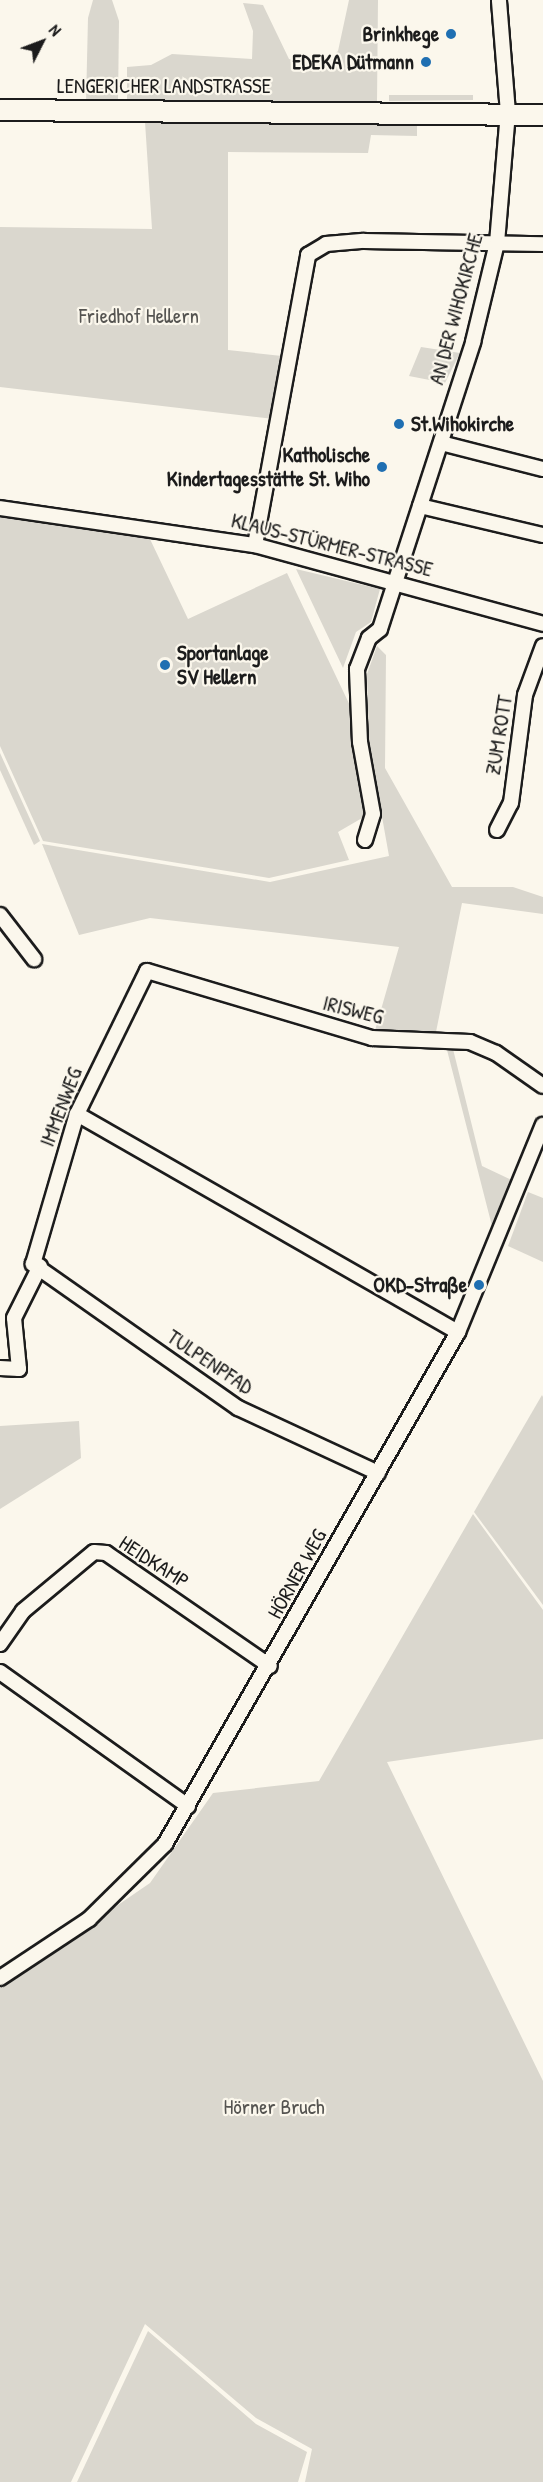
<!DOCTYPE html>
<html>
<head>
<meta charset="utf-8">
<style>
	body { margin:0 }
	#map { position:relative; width:543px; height:2482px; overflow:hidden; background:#fbf7ec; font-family:"Patrick Hand",sans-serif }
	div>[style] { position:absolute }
	.green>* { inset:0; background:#dad7ce }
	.roads { filter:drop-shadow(2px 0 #1c1c1c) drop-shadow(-2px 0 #1c1c1c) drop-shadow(0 2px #1c1c1c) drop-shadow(0 -2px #1c1c1c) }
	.street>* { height:14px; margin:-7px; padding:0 7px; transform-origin:7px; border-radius:7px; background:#fbf7ec }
	.secondary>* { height:20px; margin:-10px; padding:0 10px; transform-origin:10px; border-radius:10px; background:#fbf7ec }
	.dots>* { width:16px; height:16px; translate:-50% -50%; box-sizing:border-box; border:3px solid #fbf7ec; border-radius:50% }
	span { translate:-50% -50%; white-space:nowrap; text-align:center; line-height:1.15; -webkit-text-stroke:4.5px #fbf7ec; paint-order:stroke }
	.poi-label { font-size:21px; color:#1c1c1c; font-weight:700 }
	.right { translate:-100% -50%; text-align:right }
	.left { translate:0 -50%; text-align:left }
	.street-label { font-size:21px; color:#1c1c1c }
	.park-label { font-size:21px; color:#555451 }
	.north { position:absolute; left:12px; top:12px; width:60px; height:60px; -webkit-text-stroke:4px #fbf7ec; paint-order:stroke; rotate:48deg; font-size:16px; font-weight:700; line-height:24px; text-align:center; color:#1c1c1c }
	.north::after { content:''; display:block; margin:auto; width:21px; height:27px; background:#1c1c1c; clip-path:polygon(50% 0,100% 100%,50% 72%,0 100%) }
</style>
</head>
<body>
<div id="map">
	<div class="green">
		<div style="clip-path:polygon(93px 0,112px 0,119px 21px,118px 102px,86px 103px,88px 18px)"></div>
		<div style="clip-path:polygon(349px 0,378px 0,377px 102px,127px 102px,127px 67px,151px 65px,172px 54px,252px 59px,253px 31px,243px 3px,263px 5px,289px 59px,323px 67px,338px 51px)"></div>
		<div style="clip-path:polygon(389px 95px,473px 95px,473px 100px,389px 101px)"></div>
		<div style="clip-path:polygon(152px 116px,342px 118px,417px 126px,417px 136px,371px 135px,368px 153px,228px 152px,228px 350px,282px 356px,274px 419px,0 387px,0 227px,152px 229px,145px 122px)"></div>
		<div style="clip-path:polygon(421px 347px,460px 353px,445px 383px,409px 376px)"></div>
		<div style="clip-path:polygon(0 517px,149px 537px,188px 619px,287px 573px,353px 712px,369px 814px,338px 832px,349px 860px,269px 878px,43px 841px,0 746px)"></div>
		<div style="clip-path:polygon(296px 569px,380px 589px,371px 622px,356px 632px,343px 668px)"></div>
		<div style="clip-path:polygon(377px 646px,386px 655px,385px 768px,452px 887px,513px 887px,543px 897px,543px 914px,462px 903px,436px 1032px,374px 1034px,399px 947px,150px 918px,79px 935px,42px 844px,270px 882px,389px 856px,369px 744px,367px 674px)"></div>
		<div style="clip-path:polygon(0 753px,40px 841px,34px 845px,0 770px)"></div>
		<div style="clip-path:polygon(453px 1049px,482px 1166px,514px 1181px,494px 1234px,447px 1050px)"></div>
		<div style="clip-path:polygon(528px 1192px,543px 1198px,543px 1262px,508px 1246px)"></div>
		<div style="clip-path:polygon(542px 1395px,543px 1397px,543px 1605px,474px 1512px)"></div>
		<div style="clip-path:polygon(79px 1421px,81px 1458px,0 1509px,0 1426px)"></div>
		<div style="clip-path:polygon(473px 1514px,543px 1610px,543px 1739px,387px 1762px,543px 2081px,543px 2482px,305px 2482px,312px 2449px,256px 2418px,145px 2324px,71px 2482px,0 2482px,0 1986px,150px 1883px,213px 1793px,319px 1781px)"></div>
		<div style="clip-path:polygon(148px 2331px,256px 2424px,307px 2452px,298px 2482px,77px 2482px)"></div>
	</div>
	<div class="roads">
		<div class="street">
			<div style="left:441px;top:443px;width:105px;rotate:14.3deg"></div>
			<div style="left:420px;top:506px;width:126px;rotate:13.3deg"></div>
			<div style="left:0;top:508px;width:258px;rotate:8.3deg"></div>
			<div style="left:255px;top:545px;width:299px;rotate:15.3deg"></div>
			<div style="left:255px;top:545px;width:295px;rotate:-79.6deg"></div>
			<div style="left:308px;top:255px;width:21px;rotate:-31deg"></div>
			<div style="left:326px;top:244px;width:38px;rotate:-5deg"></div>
			<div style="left:364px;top:241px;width:179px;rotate:1deg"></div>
			<div style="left:497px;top:830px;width:30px;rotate:-63deg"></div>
			<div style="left:511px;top:803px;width:109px;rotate:-82.6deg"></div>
			<div style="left:525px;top:695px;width:52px;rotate:-69.8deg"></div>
			<div style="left:365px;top:840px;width:27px;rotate:-73deg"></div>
			<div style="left:373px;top:814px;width:73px;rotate:-100.2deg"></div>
			<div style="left:360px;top:742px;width:73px;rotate:-92.4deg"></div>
			<div style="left:357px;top:669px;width:33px;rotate:-69deg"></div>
			<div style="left:369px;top:638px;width:14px;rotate:-39deg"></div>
			<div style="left:380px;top:629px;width:302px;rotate:-72deg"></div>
			<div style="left:473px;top:342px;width:102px;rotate:-76.4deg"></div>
			<div style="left:497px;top:243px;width:130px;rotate:-85.2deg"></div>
			<div style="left:508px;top:113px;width:113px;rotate:-94.6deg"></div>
			<div style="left:0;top:915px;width:56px;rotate:52.3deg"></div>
			<div style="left:77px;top:1114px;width:439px;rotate:29.8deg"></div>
			<div style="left:0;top:1368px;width:19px;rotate:3deg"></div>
			<div style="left:19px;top:1369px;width:51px;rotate:-95.6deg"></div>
			<div style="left:14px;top:1318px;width:58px;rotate:-63.4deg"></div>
			<div style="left:378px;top:1473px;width:154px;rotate:-155.1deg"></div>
			<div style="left:238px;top:1408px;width:251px;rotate:-144.9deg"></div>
			<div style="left:33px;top:1264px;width:156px;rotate:-73.7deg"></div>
			<div style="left:77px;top:1114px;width:159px;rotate:-63.9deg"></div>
			<div style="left:147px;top:971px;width:235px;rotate:16.6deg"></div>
			<div style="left:372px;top:1038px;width:98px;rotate:2.3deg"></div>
			<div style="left:470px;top:1042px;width:28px;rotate:23deg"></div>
			<div style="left:496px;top:1053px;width:57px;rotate:35.1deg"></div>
			<div style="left:0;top:1644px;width:40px;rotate:-55.1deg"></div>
			<div style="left:23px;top:1611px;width:92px;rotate:-39.7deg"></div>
			<div style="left:94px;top:1552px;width:12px;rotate:5deg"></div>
			<div style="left:106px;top:1553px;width:199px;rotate:34.6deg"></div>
			<div style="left:0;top:1672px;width:231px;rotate:35.5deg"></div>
			<div style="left:0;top:1978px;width:107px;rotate:-33.5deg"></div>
			<div style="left:89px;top:1919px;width:107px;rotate:-44.6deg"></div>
			<div style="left:165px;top:1844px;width:590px;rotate:-60.22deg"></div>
			<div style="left:458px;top:1332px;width:224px;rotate:-67.7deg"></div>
		</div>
		<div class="secondary">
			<div style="left:0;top:110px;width:543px;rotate:0.53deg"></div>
		</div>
	</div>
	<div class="dots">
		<div style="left:451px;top:34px;background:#1f6fb2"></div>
		<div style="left:426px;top:62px;background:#1f6fb2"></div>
		<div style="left:399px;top:424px;background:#1f6fb2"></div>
		<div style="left:382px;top:467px;background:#1f6fb2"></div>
		<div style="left:165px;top:665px;background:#1f6fb2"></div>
		<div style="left:479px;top:1285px;background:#1f6fb2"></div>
	</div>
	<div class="poi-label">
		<span class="right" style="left:439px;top:34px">Brinkhege</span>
		<span class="right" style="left:414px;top:62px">EDEKA Dütmann</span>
		<span class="left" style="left:411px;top:424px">St.Wihokirche</span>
		<span class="right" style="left:370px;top:467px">Katholische<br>Kindertagesstätte St. Wiho</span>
		<span class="left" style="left:177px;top:665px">Sportanlage<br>SV Hellern</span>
		<span class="right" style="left:467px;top:1285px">OKD-Straße</span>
	</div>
	<div class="street-label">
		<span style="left:164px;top:86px">LENGERICHER LANDSTRASSE</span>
		<span style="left:456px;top:309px;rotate:-75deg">AN DER WIHOKIRCHE</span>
		<span style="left:332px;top:545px;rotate:14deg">KLAUS-STÜRMER-STRASSE</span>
		<span style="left:499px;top:735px;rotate:-81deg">ZUM ROTT</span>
		<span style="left:353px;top:1010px;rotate:14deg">IRISWEG</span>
		<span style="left:61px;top:1107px;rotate:-69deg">IMMENWEG</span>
		<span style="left:210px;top:1362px;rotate:34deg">TULPENPFAD</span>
		<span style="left:154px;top:1562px;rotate:33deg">HEIDKAMP</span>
		<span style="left:297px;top:1574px;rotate:-61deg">HÖRNER WEG</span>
	</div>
	<div class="park-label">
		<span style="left:139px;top:316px">Friedhof Hellern</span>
		<span style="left:274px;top:2107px">Hörner Bruch</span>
	</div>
	<div class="north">N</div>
</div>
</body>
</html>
